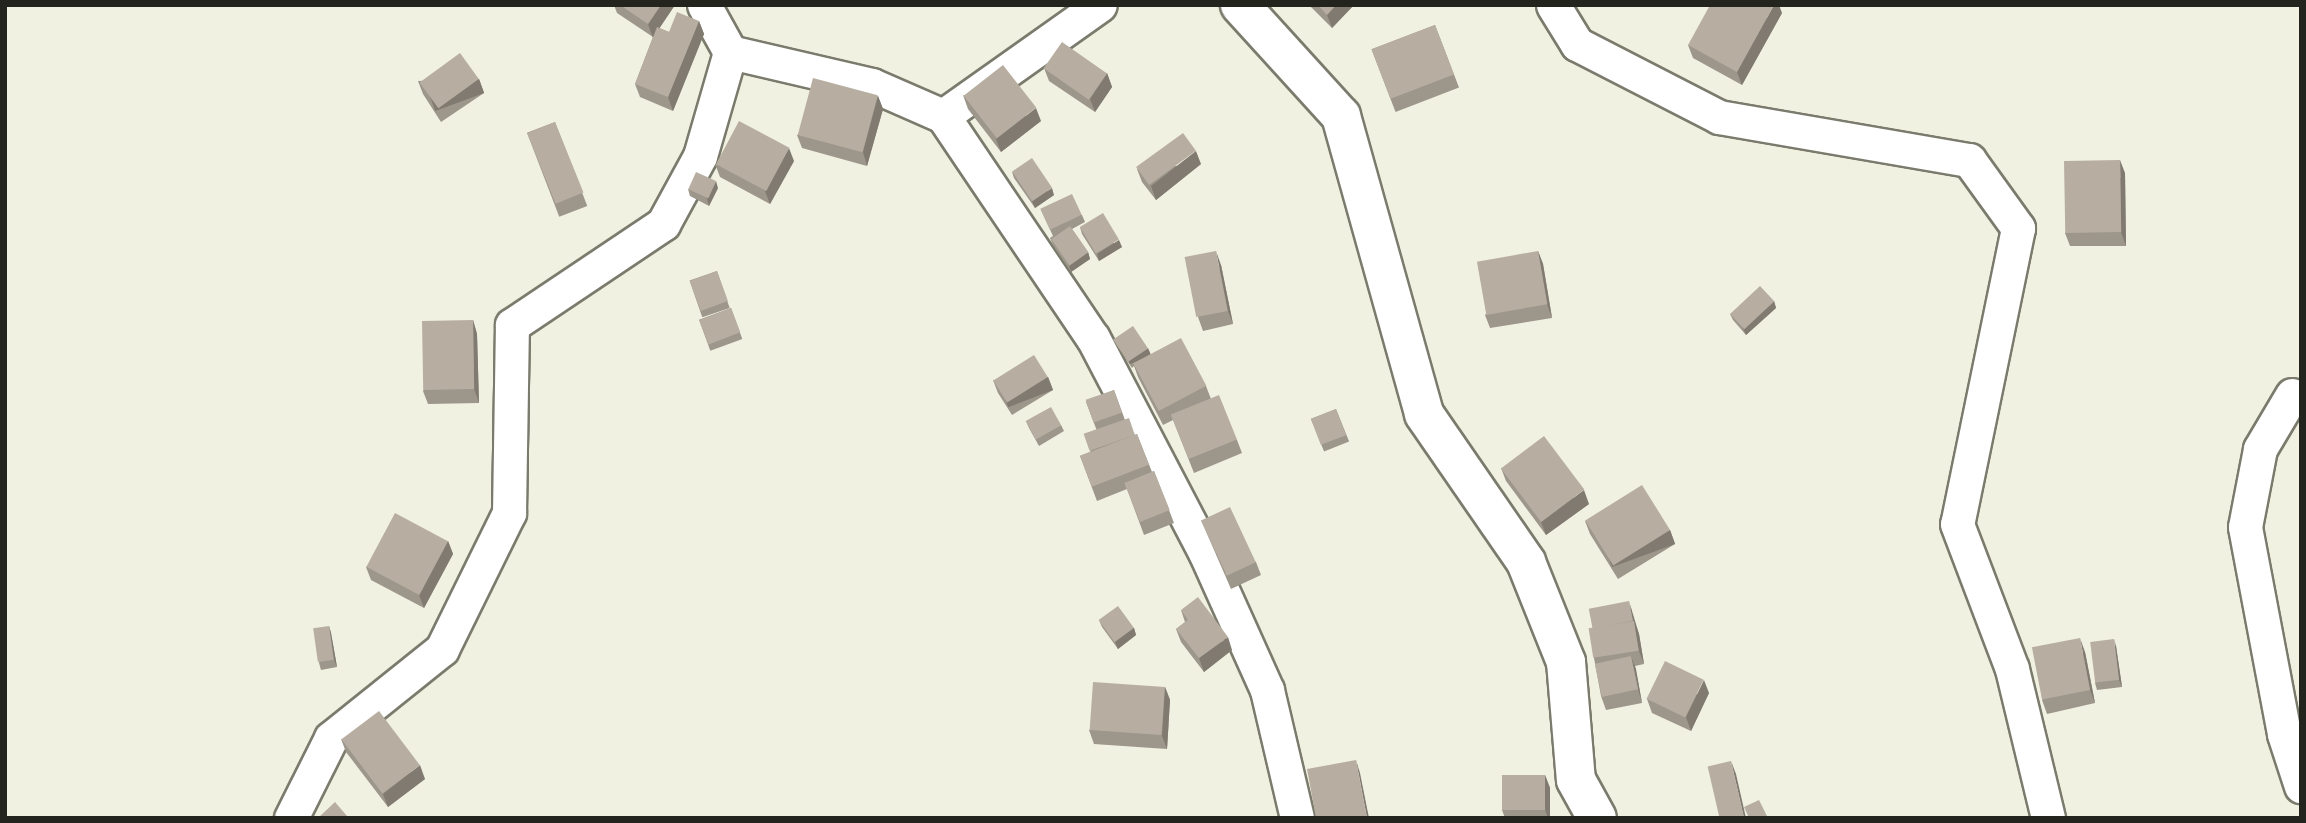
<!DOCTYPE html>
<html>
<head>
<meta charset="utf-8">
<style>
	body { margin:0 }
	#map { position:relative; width:2306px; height:823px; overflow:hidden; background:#f1f1e1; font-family:Figtree,sans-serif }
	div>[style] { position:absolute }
	.roads { filter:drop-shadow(2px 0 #7b7b6d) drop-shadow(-2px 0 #7b7b6d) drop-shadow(0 2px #7b7b6d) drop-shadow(0 -2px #7b7b6d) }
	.minor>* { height:33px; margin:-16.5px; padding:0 16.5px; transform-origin:16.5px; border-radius:16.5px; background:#fff }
	.tertiary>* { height:38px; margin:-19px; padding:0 19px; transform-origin:19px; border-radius:19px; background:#fff }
	.wall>* { inset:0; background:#9d968a; transform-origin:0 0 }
	.shaded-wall>* { inset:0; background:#807a71; transform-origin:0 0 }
	.building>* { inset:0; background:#b7aea1; transform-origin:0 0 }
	span { translate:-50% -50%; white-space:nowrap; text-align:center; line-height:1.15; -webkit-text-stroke:6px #f1f1e1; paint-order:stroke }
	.frame { position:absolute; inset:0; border:7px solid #24241e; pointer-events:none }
</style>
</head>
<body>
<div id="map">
	<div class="roads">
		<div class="minor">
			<div style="left:704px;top:5px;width:54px;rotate:61deg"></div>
			<div style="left:730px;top:52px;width:146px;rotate:13.1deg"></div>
			<div style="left:872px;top:85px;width:77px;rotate:23.6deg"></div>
			<div style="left:943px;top:116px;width:268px;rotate:56deg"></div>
			<div style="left:1093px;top:338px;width:242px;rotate:62.4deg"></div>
			<div style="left:1205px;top:552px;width:151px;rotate:65.8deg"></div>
			<div style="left:1267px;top:690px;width:131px;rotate:76.8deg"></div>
			<div style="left:1553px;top:5px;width:46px;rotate:58.4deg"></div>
			<div style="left:1577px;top:44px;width:160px;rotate:27.2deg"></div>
			<div style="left:1719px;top:117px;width:254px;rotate:9.8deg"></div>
			<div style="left:1969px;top:160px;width:84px;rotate:54.2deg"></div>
			<div style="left:2018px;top:228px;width:302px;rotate:101.6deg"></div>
			<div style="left:1957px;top:524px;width:155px;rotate:69.2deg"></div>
			<div style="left:2012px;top:669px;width:153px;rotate:76.4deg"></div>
			<div style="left:943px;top:116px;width:192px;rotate:-35.3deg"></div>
			<div style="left:2292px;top:395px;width:63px;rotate:120.7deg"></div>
			<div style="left:2260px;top:449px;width:79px;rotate:100.9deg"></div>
			<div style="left:2245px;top:527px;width:211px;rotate:79.3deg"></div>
			<div style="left:2284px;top:734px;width:55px;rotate:71.9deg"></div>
			<div style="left:291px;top:818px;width:89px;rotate:-63.4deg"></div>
			<div style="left:331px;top:738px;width:142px;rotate:-38.7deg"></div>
			<div style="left:442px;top:649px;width:152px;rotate:-63.8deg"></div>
			<div style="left:509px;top:513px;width:188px;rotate:-89.1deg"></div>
			<div style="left:512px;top:325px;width:182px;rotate:-33.8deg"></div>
			<div style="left:663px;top:224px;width:77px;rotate:-61.4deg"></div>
			<div style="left:700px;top:156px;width:108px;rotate:-73.9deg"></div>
		</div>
		<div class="tertiary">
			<div style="left:1240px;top:5px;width:150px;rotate:47.7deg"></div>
			<div style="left:1341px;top:116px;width:309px;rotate:74.4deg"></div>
			<div style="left:1424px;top:414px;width:180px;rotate:55.4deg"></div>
			<div style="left:1526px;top:562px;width:108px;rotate:68.2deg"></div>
			<div style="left:1566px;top:662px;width:118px;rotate:85.2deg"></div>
			<div style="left:1576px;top:780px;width:43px;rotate:61.1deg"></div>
		</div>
	</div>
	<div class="wall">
		<div style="clip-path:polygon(614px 5px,675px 5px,659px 28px,669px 32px,699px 21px,704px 34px,673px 111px,640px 97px,635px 84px,653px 37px,617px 13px)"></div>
		<div style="clip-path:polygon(1309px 5px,1354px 5px,1332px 28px)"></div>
		<div style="clip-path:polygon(1782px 13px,1742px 85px,1693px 58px,1688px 45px)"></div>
		<div style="left:1435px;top:25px;width:67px;height:68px;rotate:69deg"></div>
		<div style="clip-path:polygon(1044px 68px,1107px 73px,1112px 87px,1095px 112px,1049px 81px)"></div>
		<div style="clip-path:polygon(479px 79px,484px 93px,441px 122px,423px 94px,418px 81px)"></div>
		<div style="clip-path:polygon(963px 95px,1041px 121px,1001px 152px,968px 109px)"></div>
		<div style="clip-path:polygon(878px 96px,883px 109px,867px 166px,802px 148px,797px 135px)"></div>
		<div style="left:555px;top:122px;width:90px;height:30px;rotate:69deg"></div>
		<div style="clip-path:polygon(794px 161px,770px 204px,720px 177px,715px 164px)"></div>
		<div style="clip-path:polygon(1201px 164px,1156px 200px,1142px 182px,1137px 169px)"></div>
		<div style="clip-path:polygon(1012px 172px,1054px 195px,1035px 208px,1014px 178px)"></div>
		<div style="clip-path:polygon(2125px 173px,2126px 246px,2070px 246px,2065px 233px)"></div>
		<div style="clip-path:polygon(718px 188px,709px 206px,690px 196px,688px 189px)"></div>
		<div style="clip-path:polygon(1041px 210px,1082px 215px,1085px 222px,1072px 229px,1088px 252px,1090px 259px,1071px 272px,1053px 245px,1050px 238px,1053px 236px)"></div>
		<div style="clip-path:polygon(1080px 227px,1122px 247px,1099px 261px,1082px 234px)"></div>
		<div style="clip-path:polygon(1538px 251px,1543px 264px,1552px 318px,1490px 328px,1485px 315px)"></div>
		<div style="clip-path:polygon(1221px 265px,1233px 324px,1203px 331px,1198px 317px)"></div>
		<div style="left:717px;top:271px;width:39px;height:29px;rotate:71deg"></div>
		<div style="clip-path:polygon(1774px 301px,1776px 308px,1746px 335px,1733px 320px,1730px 314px)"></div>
		<div style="left:731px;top:308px;width:33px;height:34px;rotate:70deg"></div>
		<div style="clip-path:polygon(473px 320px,477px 334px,479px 403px,428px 404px,423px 391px)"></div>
		<div style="clip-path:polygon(1114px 340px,1150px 354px,1206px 386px,1211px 399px,1237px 440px,1242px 453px,1194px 473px,1173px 420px,1163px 425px,1138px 377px,1134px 366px,1132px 368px,1117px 346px)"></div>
		<div style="clip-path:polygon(1048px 377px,1053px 390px,1012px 415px,998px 393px,993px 380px)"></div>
		<div style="clip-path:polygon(1114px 390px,1125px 420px,1135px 435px,1137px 434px,1152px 472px,1154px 471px,1174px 523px,1144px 535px,1127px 489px,1097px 501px,1080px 456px,1090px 452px,1097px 431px,1086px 402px)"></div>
		<div style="left:1336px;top:409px;width:35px;height:27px;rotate:68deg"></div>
		<div style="clip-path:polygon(1026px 421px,1061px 425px,1064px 431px,1039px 446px,1029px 428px)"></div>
		<div style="clip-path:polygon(1501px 468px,1589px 504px,1546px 535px,1506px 481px)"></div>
		<div style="clip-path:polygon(1201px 520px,1256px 562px,1261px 575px,1231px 589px)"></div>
		<div style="clip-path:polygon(1585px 521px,1670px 530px,1675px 544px,1618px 579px,1590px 534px)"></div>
		<div style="clip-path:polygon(448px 541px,453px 554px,424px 608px,371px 580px,366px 567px)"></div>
		<div style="clip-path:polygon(1631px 608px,1634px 621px,1639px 634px,1644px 664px,1635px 666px,1642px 703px,1606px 710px,1601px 696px,1594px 658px,1592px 628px)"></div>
		<div style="clip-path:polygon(1181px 610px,1232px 650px,1204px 672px,1181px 642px,1176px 629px,1185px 622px)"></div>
		<div style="clip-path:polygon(1099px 620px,1134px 628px,1136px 635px,1118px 649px,1102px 627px)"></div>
		<div style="clip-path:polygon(329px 626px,331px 633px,337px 667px,321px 670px,319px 663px)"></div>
		<div style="clip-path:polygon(2116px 646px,2122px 687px,2097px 690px,2095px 683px)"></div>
		<div style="clip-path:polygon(2085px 652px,2095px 703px,2047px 714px,2042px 700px)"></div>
		<div style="clip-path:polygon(1165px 687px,1170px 700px,1167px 749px,1094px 744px,1089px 730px)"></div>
		<div style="clip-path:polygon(1709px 693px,1691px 731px,1652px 713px,1647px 699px)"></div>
		<div style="clip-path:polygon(341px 739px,425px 779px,388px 807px,346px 752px)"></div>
		<div style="clip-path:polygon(1545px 775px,1550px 788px,1550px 818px,1505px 818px,1502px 810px)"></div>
	</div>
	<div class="shaded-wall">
		<div style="clip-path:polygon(661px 5px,675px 5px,653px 38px,648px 24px)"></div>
		<div style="clip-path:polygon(1336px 5px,1354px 5px,1332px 28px,1327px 15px)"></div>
		<div style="clip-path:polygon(1774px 5px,1779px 5px,1782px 13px,1742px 85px,1737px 72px)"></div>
		<div style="clip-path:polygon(699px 21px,704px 34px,673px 111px,668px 97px)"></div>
		<div style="clip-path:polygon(1107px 73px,1112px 87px,1095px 112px,1090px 99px)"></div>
		<div style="left:479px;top:79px;width:15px;height:52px;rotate:70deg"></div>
		<div style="clip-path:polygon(878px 96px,883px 109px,867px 166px,863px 152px)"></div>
		<div style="clip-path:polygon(1036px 108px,1041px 121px,1001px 152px,996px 139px)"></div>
		<div style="clip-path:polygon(789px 148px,794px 161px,770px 204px,765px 191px)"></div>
		<div style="clip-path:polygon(1196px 151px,1201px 164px,1156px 200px,1151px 186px)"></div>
		<div style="clip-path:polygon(2120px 160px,2125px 173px,2126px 246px,2121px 232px)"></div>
		<div style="clip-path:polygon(716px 181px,718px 188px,709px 206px,707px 199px)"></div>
		<div style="clip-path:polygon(1052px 188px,1054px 195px,1035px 208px,1032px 201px)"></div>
		<div style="clip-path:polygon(1119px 240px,1122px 247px,1099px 261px,1097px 254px)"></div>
		<div style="clip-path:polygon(1216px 251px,1221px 265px,1233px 324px,1228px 311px)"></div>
		<div style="clip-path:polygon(1538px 251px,1543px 264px,1552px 318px,1547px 304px)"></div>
		<div style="clip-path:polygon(1088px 252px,1090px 259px,1071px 272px,1069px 266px)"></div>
		<div style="clip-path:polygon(1774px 301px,1776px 308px,1746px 335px,1743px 328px)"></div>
		<div style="clip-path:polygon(473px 320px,477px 334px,479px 403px,474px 389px)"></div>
		<div style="left:1148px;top:348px;width:8px;height:23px;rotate:67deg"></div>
		<div style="left:1048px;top:377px;width:14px;height:48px;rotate:69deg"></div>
		<div style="clip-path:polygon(1584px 490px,1589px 504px,1546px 535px,1541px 522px)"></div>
		<div style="left:1670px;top:530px;width:15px;height:67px;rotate:70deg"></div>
		<div style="clip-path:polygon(448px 541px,453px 554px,424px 608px,419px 595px)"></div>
		<div style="clip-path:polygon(1629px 601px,1639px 634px,1644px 664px,1639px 651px)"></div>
		<div style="clip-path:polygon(329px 626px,331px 633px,337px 667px,334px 660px)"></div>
		<div style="clip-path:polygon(1134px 628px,1136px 635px,1118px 649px,1115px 642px)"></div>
		<div style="clip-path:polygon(1228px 637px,1232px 650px,1204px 672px,1199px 658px)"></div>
		<div style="clip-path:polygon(2080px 638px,2085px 652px,2095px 703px,2090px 690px)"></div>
		<div style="clip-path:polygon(2114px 639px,2116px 646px,2122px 687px,2119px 680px)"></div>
		<div style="clip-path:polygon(1631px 656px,1636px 669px,1642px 703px,1638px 689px)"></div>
		<div style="clip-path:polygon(1704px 680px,1709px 693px,1691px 731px,1686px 717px)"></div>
		<div style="clip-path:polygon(1165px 687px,1170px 700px,1167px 749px,1162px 736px)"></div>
		<div style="clip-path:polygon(1356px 760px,1360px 773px,1369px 818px,1367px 818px)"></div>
		<div style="clip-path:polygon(1731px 761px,1736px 774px,1746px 818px,1744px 818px)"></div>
		<div style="clip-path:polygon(420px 765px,425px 779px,388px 807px,383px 794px)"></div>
		<div style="clip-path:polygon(1545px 775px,1550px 788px,1550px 818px,1548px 818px,1545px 810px)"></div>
	</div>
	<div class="building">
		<div style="clip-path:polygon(620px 5px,661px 5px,648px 24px)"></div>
		<div style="clip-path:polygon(1318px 5px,1336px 5px,1327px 15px)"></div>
		<div style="clip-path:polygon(1710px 5px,1774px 5px,1737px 72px,1688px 45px)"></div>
		<div style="clip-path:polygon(677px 12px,699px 21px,668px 97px,635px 84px,657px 27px,669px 32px)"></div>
		<div style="left:1435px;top:25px;width:53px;height:68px;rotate:69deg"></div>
		<div style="left:1062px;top:42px;width:55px;height:32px;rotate:35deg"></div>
		<div style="left:460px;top:53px;width:32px;height:50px;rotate:54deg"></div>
		<div style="left:1003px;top:65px;width:54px;height:50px;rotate:52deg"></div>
		<div style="left:813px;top:78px;width:67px;height:59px;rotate:15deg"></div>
		<div style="left:739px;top:121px;width:57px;height:49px;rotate:28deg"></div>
		<div style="left:555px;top:122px;width:76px;height:30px;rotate:68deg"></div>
		<div style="left:1183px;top:133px;width:22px;height:58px;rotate:54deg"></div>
		<div style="left:1032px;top:158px;width:36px;height:24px;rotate:56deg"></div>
		<div style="left:2120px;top:160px;width:72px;height:56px;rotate:89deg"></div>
		<div style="left:696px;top:172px;width:22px;height:19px;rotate:24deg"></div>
		<div style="left:1072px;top:194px;width:23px;height:35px;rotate:65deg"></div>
		<div style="left:1103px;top:213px;width:31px;height:27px;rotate:59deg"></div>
		<div style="left:1070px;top:226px;width:32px;height:23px;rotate:55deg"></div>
		<div style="left:1216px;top:251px;width:61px;height:32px;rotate:79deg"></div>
		<div style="left:1538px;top:251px;width:54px;height:62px;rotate:80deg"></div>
		<div style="left:717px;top:271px;width:32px;height:29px;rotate:70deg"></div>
		<div style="left:1760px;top:286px;width:21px;height:41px;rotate:47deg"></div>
		<div style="left:731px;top:308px;width:26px;height:34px;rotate:69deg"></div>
		<div style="left:473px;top:320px;width:69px;height:51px;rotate:89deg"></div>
		<div style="left:1133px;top:326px;width:27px;height:24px;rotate:56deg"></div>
		<div style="left:1181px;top:338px;width:54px;height:54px;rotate:62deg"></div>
		<div style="left:1034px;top:355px;width:26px;height:48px;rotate:58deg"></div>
		<div style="left:1114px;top:390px;width:24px;height:30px;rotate:71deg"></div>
		<div style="left:1219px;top:395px;width:48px;height:52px;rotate:68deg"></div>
		<div style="left:1051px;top:407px;width:21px;height:29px;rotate:61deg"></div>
		<div style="left:1336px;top:409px;width:28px;height:27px;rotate:69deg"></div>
		<div style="left:1129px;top:418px;width:18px;height:48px;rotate:71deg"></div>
		<div style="left:1137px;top:434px;width:33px;height:61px;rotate:69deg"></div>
		<div style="left:1544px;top:436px;width:67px;height:54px;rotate:53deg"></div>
		<div style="left:1154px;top:471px;width:42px;height:32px;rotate:68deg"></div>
		<div style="left:1642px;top:485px;width:53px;height:67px;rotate:58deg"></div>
		<div style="left:1230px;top:507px;width:61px;height:32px;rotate:65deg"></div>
		<div style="left:395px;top:513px;width:60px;height:61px;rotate:28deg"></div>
		<div style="clip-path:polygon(1198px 597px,1228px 637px,1199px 658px,1176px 629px,1188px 620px,1181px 610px)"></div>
		<div style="left:1629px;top:601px;width:20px;height:41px;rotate:79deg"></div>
		<div style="left:1118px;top:606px;width:27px;height:24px;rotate:54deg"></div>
		<div style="left:1634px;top:621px;width:30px;height:46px;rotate:81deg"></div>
		<div style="left:329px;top:626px;width:34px;height:16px;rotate:82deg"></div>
		<div style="left:2080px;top:638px;width:53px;height:49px;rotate:79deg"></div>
		<div style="left:2114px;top:639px;width:41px;height:24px;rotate:83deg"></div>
		<div style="left:1631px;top:656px;width:34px;height:37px;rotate:78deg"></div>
		<div style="left:1665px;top:661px;width:43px;height:42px;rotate:26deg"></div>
		<div style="left:1093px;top:682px;width:72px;height:48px;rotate:4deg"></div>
		<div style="left:379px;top:711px;width:68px;height:47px;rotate:53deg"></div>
		<div style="clip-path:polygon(1356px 760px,1367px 818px,1316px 818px,1307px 769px)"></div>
		<div style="left:1731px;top:761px;width:57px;height:24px;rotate:77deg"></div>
		<div style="left:1502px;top:775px;width:43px;height:35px"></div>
		<div style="clip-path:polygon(1759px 800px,1768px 818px,1749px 818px,1744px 807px)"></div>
		<div style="clip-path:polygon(335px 802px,347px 816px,345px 818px,318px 818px)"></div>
	</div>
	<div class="frame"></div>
</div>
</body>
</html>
